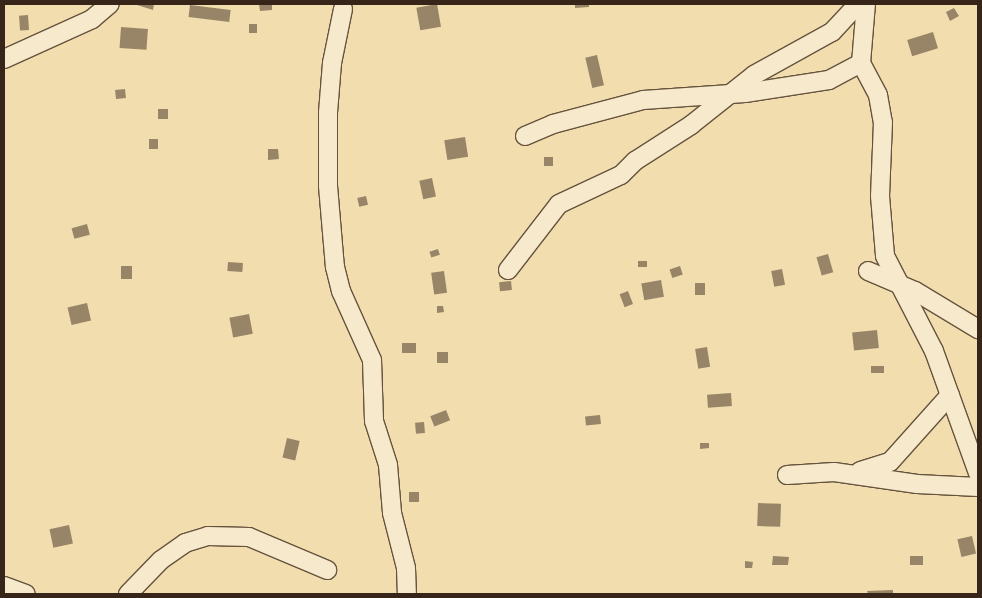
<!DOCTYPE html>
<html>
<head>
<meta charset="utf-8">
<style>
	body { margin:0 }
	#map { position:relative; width:982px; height:598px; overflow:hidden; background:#f2ddaf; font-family:"Libre Bodoni",serif }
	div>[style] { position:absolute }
	.building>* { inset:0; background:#988567; transform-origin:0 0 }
	.roads { filter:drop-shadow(1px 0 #66533e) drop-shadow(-1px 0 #66533e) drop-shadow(0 1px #66533e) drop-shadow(0 -1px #66533e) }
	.street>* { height:18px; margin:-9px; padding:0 9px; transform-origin:9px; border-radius:9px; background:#f7e9cb }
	span { translate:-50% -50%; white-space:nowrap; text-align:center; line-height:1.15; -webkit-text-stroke:5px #f7e9cb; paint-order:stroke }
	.frame { position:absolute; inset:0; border:5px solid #372519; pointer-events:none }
</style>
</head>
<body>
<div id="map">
	<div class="building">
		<div style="clip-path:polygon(134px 4px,154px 4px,153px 10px)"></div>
		<div style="clip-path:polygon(259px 4px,272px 4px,272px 10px,260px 11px)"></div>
		<div style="left:437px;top:4px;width:23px;height:21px;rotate:80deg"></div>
		<div style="clip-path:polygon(575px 4px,589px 4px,589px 7px,575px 8px)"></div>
		<div style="left:190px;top:5px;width:41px;height:12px;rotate:7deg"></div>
		<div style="clip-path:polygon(954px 8px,959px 16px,950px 21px,946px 12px)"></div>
		<div style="left:28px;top:15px;width:15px;height:9px;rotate:86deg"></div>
		<div style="left:249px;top:24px;width:8px;height:9px"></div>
		<div style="left:121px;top:27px;width:27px;height:21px;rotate:4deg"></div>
		<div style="left:933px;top:32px;width:17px;height:27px;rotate:73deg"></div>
		<div style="left:597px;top:55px;width:31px;height:12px;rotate:77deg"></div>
		<div style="left:125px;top:89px;width:9px;height:10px;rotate:84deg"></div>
		<div style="left:158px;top:109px;width:10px;height:10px"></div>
		<div style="left:465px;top:137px;width:20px;height:21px;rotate:81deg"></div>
		<div style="left:149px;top:139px;width:9px;height:10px"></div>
		<div style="clip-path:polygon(268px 149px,278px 149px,279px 159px,268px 160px)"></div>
		<div style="left:544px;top:157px;width:9px;height:9px"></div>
		<div style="left:432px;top:178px;width:19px;height:13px;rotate:78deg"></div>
		<div style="left:366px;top:196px;width:9px;height:9px;rotate:77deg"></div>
		<div style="left:87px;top:224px;width:11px;height:16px;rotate:75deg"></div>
		<div style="left:438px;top:249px;width:6px;height:9px;rotate:72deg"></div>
		<div style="left:828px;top:254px;width:19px;height:12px;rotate:74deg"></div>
		<div style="left:638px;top:261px;width:9px;height:6px"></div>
		<div style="left:228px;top:262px;width:15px;height:9px;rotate:4deg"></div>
		<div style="left:121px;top:266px;width:11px;height:13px"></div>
		<div style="left:680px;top:266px;width:9px;height:11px;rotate:72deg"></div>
		<div style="left:782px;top:269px;width:16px;height:11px;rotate:79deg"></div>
		<div style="left:444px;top:271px;width:22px;height:13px;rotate:82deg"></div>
		<div style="left:661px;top:280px;width:17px;height:20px;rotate:80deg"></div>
		<div style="left:511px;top:281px;width:9px;height:12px;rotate:84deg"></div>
		<div style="left:695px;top:283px;width:10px;height:12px"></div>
		<div style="left:628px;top:291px;width:14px;height:9px;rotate:69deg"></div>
		<div style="left:87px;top:303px;width:18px;height:20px;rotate:77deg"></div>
		<div style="clip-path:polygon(437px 306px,443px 306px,444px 312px,437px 313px)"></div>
		<div style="left:249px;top:314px;width:20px;height:20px;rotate:79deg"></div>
		<div style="left:877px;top:330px;width:18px;height:25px;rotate:84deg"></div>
		<div style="left:402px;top:343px;width:14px;height:10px"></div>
		<div style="left:707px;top:347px;width:20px;height:12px;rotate:81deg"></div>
		<div style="left:437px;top:352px;width:11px;height:11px"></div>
		<div style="left:884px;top:366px;width:7px;height:13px;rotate:90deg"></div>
		<div style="left:731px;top:393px;width:13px;height:24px;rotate:86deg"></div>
		<div style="left:446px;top:410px;width:11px;height:17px;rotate:68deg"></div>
		<div style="left:600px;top:415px;width:9px;height:15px;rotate:84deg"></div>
		<div style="left:424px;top:422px;width:11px;height:9px;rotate:85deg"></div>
		<div style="left:287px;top:438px;width:13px;height:20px;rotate:13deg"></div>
		<div style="clip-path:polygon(700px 443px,709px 443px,709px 448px,700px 449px)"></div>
		<div style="left:409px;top:492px;width:10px;height:10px"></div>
		<div style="left:758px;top:503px;width:23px;height:23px;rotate:2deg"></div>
		<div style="left:69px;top:525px;width:19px;height:20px;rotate:78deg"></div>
		<div style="left:972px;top:536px;width:18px;height:15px;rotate:77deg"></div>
		<div style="clip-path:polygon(773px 556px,789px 557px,788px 565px,772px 565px)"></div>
		<div style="left:923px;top:556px;width:9px;height:13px;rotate:90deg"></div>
		<div style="clip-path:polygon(745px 561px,753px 562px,752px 568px,745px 568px)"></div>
		<div style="clip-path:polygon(893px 590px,893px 594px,868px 594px,867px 591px)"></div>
	</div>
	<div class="roads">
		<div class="street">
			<div style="left:343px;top:9px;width:55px;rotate:101.5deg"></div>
			<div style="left:332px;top:63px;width:50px;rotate:94.6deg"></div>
			<div style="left:328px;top:113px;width:73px;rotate:90deg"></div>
			<div style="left:328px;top:186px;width:81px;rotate:85.1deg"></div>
			<div style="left:335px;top:267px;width:25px;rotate:76deg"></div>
			<div style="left:341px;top:291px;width:76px;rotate:65.8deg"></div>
			<div style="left:372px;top:360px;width:61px;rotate:88.1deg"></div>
			<div style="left:374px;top:421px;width:46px;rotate:72.3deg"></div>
			<div style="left:388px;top:465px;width:48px;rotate:85.2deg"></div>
			<div style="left:392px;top:513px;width:57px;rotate:75.7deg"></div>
			<div style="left:406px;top:568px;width:26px;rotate:88deg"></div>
			<div style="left:4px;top:59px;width:97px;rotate:-24.4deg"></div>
			<div style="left:92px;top:19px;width:23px;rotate:-40deg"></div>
			<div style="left:861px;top:63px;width:36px;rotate:62deg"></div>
			<div style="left:878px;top:95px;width:27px;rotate:80deg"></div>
			<div style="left:883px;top:122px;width:74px;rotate:92.3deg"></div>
			<div style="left:880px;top:196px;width:60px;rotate:85.2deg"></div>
			<div style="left:885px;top:256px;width:107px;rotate:62.7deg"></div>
			<div style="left:934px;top:351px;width:130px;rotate:70.2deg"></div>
			<div style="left:525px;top:136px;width:30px;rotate:-23deg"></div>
			<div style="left:553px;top:124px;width:93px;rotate:-14.9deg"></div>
			<div style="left:643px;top:100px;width:102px;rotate:-3.9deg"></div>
			<div style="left:745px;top:93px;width:85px;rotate:-8.8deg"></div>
			<div style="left:829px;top:80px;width:36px;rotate:-28deg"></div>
			<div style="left:861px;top:63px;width:59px;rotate:-85.2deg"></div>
			<div style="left:508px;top:270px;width:83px;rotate:-52.3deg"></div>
			<div style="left:559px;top:204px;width:68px;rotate:-25.1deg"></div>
			<div style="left:621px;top:175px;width:20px;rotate:-45deg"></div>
			<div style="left:635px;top:161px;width:67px;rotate:-32.7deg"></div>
			<div style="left:691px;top:125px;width:80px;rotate:-38.4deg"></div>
			<div style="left:754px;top:75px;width:89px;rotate:-28.9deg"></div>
			<div style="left:832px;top:32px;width:38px;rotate:-47deg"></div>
			<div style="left:868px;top:271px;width:51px;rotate:23.1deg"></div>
			<div style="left:915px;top:291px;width:74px;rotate:31.1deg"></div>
			<div style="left:860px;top:471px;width:31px;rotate:-17deg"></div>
			<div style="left:890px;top:462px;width:90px;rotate:-48.2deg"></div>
			<div style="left:787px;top:475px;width:47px;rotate:-3.7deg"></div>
			<div style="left:834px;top:472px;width:84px;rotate:8.2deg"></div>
			<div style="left:917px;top:484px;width:61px;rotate:2.8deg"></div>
			<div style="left:4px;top:586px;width:23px;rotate:20deg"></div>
			<div style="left:128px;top:594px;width:47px;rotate:-45.9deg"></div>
			<div style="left:161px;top:560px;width:29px;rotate:-35deg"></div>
			<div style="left:185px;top:543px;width:24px;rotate:-17deg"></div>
			<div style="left:208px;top:536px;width:41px;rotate:1.4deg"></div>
			<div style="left:249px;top:537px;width:85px;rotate:22.9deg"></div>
		</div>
	</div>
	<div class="frame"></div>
</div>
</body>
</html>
